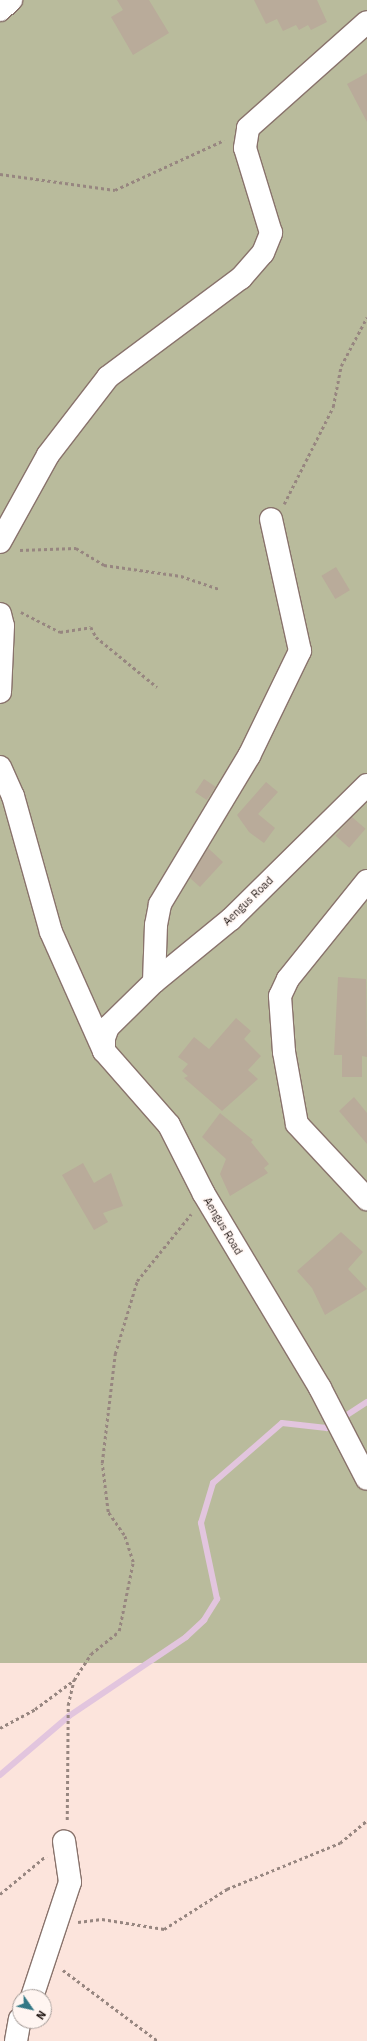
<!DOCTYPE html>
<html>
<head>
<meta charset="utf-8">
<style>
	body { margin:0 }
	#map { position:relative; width:367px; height:2041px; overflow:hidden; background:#fce4dc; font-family:"IBM Plex Sans",sans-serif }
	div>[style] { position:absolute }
	.green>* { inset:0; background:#b9bb9c; transform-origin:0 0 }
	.stream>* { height:6px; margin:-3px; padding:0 3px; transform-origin:3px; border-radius:3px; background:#e2c5de }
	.building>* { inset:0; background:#b9ab9a; transform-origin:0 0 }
	.path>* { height:2.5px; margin-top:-1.25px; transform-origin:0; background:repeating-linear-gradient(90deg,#978680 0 3px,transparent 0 6px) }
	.roads { filter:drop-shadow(1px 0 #89736c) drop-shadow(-1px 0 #89736c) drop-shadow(0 1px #89736c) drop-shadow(0 -1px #89736c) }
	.street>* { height:22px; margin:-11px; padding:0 11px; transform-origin:11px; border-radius:11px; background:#fff }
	span { translate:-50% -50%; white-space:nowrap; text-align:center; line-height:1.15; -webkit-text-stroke:3px #fff5f1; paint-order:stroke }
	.street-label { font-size:11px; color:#241b18 }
	.north { position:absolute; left:12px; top:1989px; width:40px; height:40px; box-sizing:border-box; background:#fff5f1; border:1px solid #a79e9a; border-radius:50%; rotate:124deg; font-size:11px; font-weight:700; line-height:16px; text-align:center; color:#241b18 }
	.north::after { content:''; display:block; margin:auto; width:14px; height:18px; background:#337886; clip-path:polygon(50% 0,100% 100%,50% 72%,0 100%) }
</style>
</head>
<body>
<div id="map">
	<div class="green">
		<div style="left:0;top:0;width:367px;height:1663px"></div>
	</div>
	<div class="stream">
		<div style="left:0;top:1775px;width:91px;rotate:-40.5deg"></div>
		<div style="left:69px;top:1716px;width:141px;rotate:-34deg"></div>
		<div style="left:186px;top:1637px;width:25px;rotate:-43deg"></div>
		<div style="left:204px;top:1620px;width:25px;rotate:-58deg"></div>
		<div style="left:217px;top:1599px;width:78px;rotate:-101.9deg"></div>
		<div style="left:201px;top:1523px;width:42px;rotate:-73.3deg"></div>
		<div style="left:213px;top:1483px;width:91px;rotate:-41deg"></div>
		<div style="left:282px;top:1423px;width:45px;rotate:6.3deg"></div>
		<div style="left:327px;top:1428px;width:48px;rotate:-33deg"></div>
	</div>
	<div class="building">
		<div style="clip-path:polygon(117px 0,149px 0,169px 33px,133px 55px,111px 17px,123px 10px)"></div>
		<div style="clip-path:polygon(254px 0,317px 0,327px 22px,311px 30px,308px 25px,299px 30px,296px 25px,283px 31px,277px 19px,266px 24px)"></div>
		<div style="clip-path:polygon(367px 73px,367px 122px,347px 84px)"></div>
		<div style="left:336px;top:567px;width:27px;height:17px;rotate:59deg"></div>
		<div style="left:204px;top:779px;width:14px;height:16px;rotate:34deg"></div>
		<div style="clip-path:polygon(266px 782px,278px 792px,258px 814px,275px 828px,264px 843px,249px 832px,237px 815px)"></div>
		<div style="left:352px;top:817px;width:18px;height:25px;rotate:41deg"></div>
		<div style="clip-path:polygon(208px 848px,223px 862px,200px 887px,190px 878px)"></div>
		<div style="clip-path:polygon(338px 977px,366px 979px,367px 1057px,362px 1056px,362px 1077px,342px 1077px,342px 1055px,334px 1055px)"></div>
		<div style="clip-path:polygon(236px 1018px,251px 1031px,244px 1039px,261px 1056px,248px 1070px,258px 1079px,222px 1111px,184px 1078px,188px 1076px,182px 1071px,188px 1064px,178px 1057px,194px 1037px,209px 1049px)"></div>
		<div style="clip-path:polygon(354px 1097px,367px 1113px,367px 1144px,339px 1111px)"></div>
		<div style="clip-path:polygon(220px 1113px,253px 1140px,251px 1142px,269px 1164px,264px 1168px,268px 1173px,230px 1196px,220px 1174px,226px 1159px,202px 1137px)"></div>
		<div style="clip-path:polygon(83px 1163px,94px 1183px,111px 1173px,123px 1206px,103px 1213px,108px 1222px,94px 1230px,62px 1175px)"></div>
		<div style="clip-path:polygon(341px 1232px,363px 1252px,348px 1269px,367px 1289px,325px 1315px,312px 1288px,297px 1271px)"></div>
	</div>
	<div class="path">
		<div style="left:0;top:174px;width:116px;rotate:7.9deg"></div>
		<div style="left:115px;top:190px;width:120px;rotate:-24.6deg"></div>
		<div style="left:284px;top:504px;width:109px;rotate:-63.2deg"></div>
		<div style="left:333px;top:407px;width:42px;rotate:-79deg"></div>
		<div style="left:341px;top:366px;width:55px;rotate:-62deg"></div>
		<div style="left:20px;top:550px;width:56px;rotate:-2deg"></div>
		<div style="left:76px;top:548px;width:33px;rotate:31deg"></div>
		<div style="left:104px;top:565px;width:78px;rotate:8.1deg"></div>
		<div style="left:181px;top:576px;width:40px;rotate:18.9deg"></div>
		<div style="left:21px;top:612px;width:44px;rotate:27.1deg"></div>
		<div style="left:60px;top:632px;width:31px;rotate:-9deg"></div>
		<div style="left:91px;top:627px;width:11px;rotate:63deg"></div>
		<div style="left:96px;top:637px;width:79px;rotate:39.3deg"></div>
		<div style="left:0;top:1728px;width:40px;rotate:-28deg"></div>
		<div style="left:35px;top:1709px;width:47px;rotate:-36.4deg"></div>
		<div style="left:67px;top:1820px;width:115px;rotate:-89.5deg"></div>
		<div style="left:68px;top:1705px;width:26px;rotate:-77deg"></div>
		<div style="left:74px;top:1680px;width:31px;rotate:-57deg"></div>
		<div style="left:91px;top:1654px;width:36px;rotate:-39deg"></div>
		<div style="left:119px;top:1631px;width:70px;rotate:-78.5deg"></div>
		<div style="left:133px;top:1562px;width:28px;rotate:-108deg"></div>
		<div style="left:124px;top:1535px;width:28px;rotate:-125deg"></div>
		<div style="left:108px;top:1512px;width:49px;rotate:-97deg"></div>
		<div style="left:102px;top:1463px;width:110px;rotate:-83.2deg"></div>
		<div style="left:115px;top:1354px;width:76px;rotate:-73.2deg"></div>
		<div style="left:137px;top:1281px;width:86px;rotate:-51.1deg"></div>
		<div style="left:0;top:1894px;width:60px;rotate:-39.6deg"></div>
		<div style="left:78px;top:1922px;width:24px;rotate:-7deg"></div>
		<div style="left:102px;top:1919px;width:63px;rotate:9.2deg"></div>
		<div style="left:164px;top:1929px;width:75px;rotate:-32.4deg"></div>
		<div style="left:227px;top:1889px;width:122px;rotate:-22.2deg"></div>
		<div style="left:340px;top:1843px;width:35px;rotate:-40deg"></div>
		<div style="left:63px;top:1970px;width:119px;rotate:36.8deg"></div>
	</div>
	<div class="roads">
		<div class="street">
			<div style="left:0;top:10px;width:15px;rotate:-42deg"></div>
			<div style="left:0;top:542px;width:99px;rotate:-61.1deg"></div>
			<div style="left:48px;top:455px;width:98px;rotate:-52.4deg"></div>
			<div style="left:108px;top:377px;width:166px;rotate:-36.7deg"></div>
			<div style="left:241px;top:278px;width:33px;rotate:-49deg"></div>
			<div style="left:263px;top:253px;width:22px;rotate:-68deg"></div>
			<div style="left:271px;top:233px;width:89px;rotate:-107deg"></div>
			<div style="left:245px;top:148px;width:20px;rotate:-81deg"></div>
			<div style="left:248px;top:128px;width:159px;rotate:-41.7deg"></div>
			<div style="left:0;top:614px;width:12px;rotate:76deg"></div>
			<div style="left:3px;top:626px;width:66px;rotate:92.6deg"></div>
			<div style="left:0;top:767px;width:32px;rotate:66deg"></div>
			<div style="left:13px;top:796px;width:141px;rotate:74.4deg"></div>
			<div style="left:51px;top:932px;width:130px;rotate:66deg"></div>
			<div style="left:367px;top:785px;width:191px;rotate:135.4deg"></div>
			<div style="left:231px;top:919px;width:99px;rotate:140.7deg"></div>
			<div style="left:154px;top:982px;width:64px;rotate:135.6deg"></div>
			<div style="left:108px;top:1027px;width:12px;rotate:110deg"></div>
			<div style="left:104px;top:1038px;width:13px;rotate:90deg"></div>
			<div style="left:104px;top:1051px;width:98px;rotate:48.7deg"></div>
			<div style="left:169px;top:1125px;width:77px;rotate:63.1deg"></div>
			<div style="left:204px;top:1194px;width:226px;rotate:59.1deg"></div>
			<div style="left:320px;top:1388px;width:102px;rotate:62.7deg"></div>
			<div style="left:367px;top:881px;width:126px;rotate:128.9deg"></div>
			<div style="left:288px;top:979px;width:19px;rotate:115deg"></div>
			<div style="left:280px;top:996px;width:56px;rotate:85.9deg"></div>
			<div style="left:284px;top:1052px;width:73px;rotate:79.8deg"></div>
			<div style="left:297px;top:1124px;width:103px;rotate:47deg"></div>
			<div style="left:154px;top:982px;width:57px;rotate:-88deg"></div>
			<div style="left:156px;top:925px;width:21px;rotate:-79deg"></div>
			<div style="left:160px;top:904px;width:173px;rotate:-59deg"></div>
			<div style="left:249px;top:756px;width:117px;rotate:-64.1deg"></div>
			<div style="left:300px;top:651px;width:135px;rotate:-102.4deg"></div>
			<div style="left:32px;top:1997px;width:121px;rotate:-71.7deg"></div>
			<div style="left:70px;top:1882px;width:41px;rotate:-98.3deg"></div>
			<div style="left:16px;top:2041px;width:22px;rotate:-80deg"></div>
		</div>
	</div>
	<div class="street-label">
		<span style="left:248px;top:901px;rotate:-44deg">Aengus Road</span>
		<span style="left:223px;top:1226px;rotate:59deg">Aengus Road</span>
	</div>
	<div class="north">N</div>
</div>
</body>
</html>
